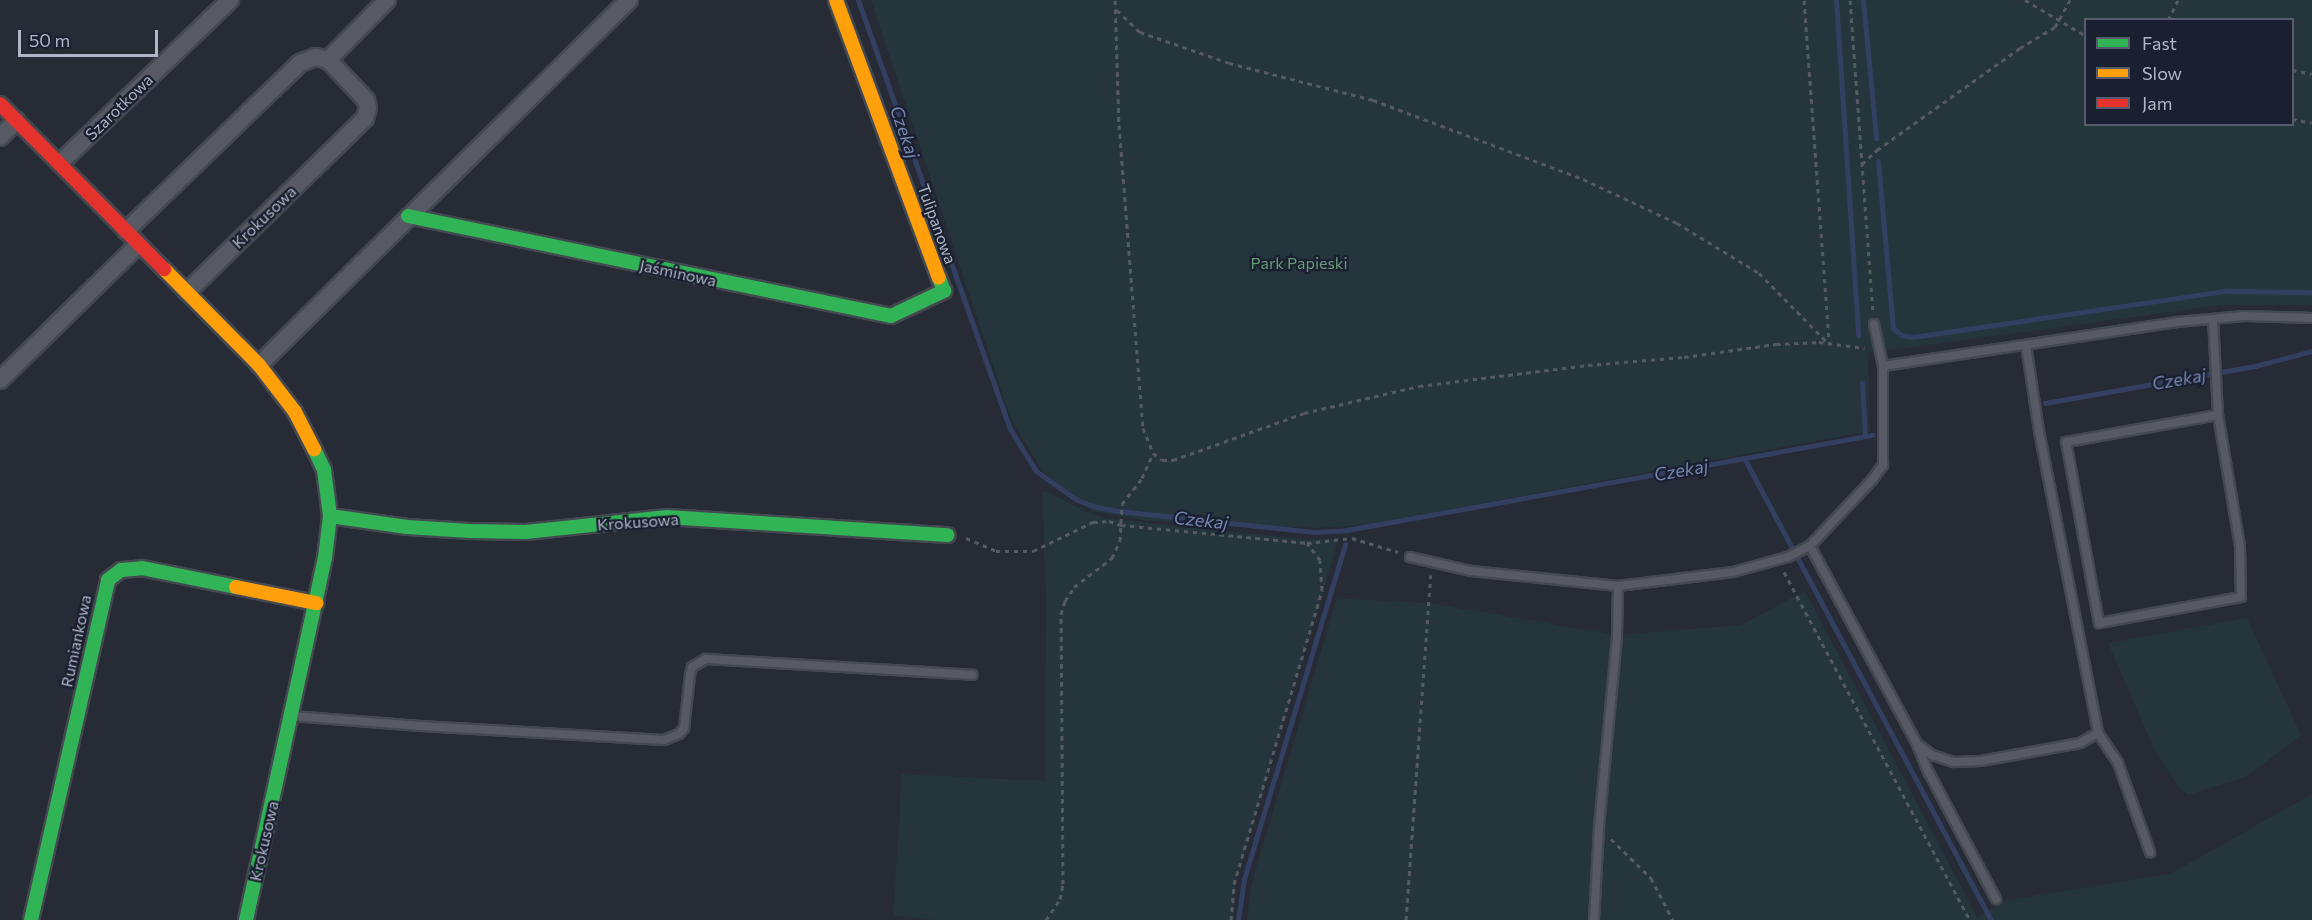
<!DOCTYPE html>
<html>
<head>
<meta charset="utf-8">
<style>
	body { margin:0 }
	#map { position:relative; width:2312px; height:920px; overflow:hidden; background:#272b36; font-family:Commissioner,sans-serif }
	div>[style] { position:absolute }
	.green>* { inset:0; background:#24353c }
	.stream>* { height:5px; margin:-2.5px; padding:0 2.5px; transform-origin:2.5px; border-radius:2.5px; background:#333f60 }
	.path>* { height:3px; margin-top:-1.5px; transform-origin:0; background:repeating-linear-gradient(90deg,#555961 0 4.5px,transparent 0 9px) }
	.roads { filter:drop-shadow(2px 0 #444850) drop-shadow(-2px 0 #444850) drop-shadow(0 2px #444850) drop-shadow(0 -2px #444850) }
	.lane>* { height:8px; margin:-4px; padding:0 4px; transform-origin:4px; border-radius:4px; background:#575a64 }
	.street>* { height:16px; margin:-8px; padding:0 8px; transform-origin:8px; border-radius:8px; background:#575a64 }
	.fast>* { height:14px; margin:-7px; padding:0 7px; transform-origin:7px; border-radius:7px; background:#30b455 }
	.slow>* { height:14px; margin:-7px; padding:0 7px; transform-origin:7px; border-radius:7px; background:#ff9f0a }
	.jam>* { height:14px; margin:-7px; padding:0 7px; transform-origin:7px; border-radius:7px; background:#e5322d }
	span { translate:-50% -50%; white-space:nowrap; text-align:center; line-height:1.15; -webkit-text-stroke:4.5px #1a2030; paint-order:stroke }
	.street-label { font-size:16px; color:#b0b6c8 }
	.park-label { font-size:16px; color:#669a79 }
	.water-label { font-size:18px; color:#7686b2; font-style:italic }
	.legend { position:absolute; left:2084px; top:18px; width:210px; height:108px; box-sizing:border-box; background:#1a2030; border:2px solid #565c6d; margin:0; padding:8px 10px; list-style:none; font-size:18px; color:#b0b6c8 }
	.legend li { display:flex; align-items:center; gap:12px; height:30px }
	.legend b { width:30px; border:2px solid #565c6d }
	.scale { position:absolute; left:18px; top:30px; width:140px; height:27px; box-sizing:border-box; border:3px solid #b0b6c8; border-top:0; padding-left:8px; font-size:18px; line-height:21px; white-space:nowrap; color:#b0b6c8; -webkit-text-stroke:4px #1a2030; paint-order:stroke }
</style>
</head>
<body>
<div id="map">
	<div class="green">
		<div style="clip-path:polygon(evenodd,871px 0,2312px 0,2312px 305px,2221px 305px,1868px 353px,1870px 431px,1364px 525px,1316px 528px,1148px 521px,1091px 511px,1043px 472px,1011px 419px,871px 0,2086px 20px,2292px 20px,2292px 124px,2086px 124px,2086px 20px)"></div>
		<div style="clip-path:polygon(1042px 492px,1050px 493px,1080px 509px,1104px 518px,1309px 540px,1339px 538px,1235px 885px,1234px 920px,934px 920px,893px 915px,902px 774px,1045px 781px,1046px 591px)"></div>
		<div style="clip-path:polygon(1805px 591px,1977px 917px,2007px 900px,2170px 874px,2312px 794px,2312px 920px,1247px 920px,1250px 893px,1256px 868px,1337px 598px,1428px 603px,1617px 635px,1741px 625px)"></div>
		<div style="clip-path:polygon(2247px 618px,2301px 735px,2248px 776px,2188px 795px,2179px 788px,2153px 747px,2108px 643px)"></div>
	</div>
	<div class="stream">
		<div style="left:858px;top:0;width:455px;rotate:70.5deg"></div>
		<div style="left:1010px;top:429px;width:49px;rotate:58.2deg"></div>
		<div style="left:1036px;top:471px;width:50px;rotate:35.3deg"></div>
		<div style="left:1077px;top:500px;width:20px;rotate:20deg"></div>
		<div style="left:1096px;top:507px;width:22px;rotate:10deg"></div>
		<div style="left:1118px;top:511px;width:197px;rotate:6.1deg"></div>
		<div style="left:1314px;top:532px;width:33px;rotate:-3deg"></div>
		<div style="left:1347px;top:530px;width:534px;rotate:-10.26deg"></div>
		<div style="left:1836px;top:0;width:336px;rotate:86.2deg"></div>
		<div style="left:1863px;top:0;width:139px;rotate:84.6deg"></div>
		<div style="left:1878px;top:161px;width:168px;rotate:84.9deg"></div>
		<div style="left:1893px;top:328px;width:11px;rotate:41deg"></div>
		<div style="left:1901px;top:335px;width:12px;rotate:9deg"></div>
		<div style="left:1913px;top:337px;width:314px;rotate:-8.4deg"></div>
		<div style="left:2224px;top:291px;width:88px;rotate:0.7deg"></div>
		<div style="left:1862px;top:383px;width:53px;rotate:86.8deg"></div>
		<div style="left:2045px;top:403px;width:213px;rotate:-10deg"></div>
		<div style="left:2255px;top:366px;width:59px;rotate:-14.7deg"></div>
		<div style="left:1744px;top:458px;width:524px;rotate:61.87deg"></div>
		<div style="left:1238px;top:920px;width:41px;rotate:-81.7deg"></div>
		<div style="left:1244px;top:879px;width:350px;rotate:-73.2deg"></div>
	</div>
	<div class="path">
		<div style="left:1115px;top:0;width:125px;rotate:88.2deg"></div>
		<div style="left:1119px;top:125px;width:304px;rotate:85.5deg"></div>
		<div style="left:1143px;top:428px;width:27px;rotate:68deg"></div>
		<div style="left:1804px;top:0;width:343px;rotate:85.8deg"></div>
		<div style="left:1850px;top:0;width:312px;rotate:85.8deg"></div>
		<div style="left:2025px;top:0;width:71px;rotate:30.5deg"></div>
		<div style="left:1117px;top:10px;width:32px;rotate:44deg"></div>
		<div style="left:1140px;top:32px;width:94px;rotate:19.2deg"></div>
		<div style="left:1229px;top:63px;width:149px;rotate:14.4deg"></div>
		<div style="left:1373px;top:100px;width:224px;rotate:20.6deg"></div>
		<div style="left:1583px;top:179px;width:104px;rotate:25.1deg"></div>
		<div style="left:1677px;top:223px;width:96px;rotate:31.4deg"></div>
		<div style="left:1759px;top:273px;width:100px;rotate:45.4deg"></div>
		<div style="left:2168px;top:20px;width:22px;rotate:-63deg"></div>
		<div style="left:2292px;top:70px;width:20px;rotate:11deg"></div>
		<div style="left:2292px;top:119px;width:20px;rotate:11deg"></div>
		<div style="left:1862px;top:164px;width:21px;rotate:-43deg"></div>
		<div style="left:1877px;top:150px;width:176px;rotate:-35.5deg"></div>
		<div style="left:2020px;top:48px;width:41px;rotate:-31deg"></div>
		<div style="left:2055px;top:27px;width:31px;rotate:-61deg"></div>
		<div style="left:966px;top:538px;width:33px;rotate:23deg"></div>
		<div style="left:996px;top:551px;width:37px"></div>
		<div style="left:1033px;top:551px;width:67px;rotate:-25.8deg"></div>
		<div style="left:1093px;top:522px;width:16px;rotate:-4deg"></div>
		<div style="left:1109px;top:521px;width:13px;rotate:18deg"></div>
		<div style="left:1121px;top:525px;width:187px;rotate:5.5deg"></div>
		<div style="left:1307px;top:543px;width:45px;rotate:-6.3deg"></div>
		<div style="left:1352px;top:538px;width:48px;rotate:16.9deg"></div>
		<div style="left:1784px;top:572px;width:395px;rotate:61.9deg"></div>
		<div style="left:1611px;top:839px;width:56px;rotate:44.3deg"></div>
		<div style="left:1651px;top:878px;width:47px;rotate:62.4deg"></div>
		<div style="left:1046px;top:920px;width:25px;rotate:-56deg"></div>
		<div style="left:1060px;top:899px;width:15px;rotate:-79deg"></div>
		<div style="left:1063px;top:884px;width:270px;rotate:-90.4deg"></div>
		<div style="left:1061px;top:614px;width:14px;rotate:-73deg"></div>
		<div style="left:1065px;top:601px;width:17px;rotate:-57deg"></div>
		<div style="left:1074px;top:587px;width:48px;rotate:-37.3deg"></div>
		<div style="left:1112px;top:558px;width:19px;rotate:-65deg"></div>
		<div style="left:1120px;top:541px;width:37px;rotate:-87deg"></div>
		<div style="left:1122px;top:504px;width:33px;rotate:-52deg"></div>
		<div style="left:1142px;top:478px;width:27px;rotate:-66deg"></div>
		<div style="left:1153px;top:453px;width:11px;rotate:38deg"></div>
		<div style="left:1162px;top:460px;width:11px"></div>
		<div style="left:1173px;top:460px;width:139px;rotate:-19.7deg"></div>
		<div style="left:1304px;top:413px;width:118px;rotate:-13.2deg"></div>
		<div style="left:1419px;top:386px;width:170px;rotate:-7.1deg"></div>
		<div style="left:1588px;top:365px;width:96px;rotate:-4.8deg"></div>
		<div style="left:1684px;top:357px;width:93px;rotate:-8deg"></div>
		<div style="left:1776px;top:344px;width:43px;rotate:-2.7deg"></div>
		<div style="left:1819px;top:342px;width:46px;rotate:7.4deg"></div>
		<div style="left:1231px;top:920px;width:36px;rotate:-85deg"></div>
		<div style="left:1234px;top:884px;width:307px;rotate:-73.3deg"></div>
		<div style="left:1322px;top:590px;width:30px;rotate:-94deg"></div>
		<div style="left:1320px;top:560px;width:21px;rotate:-127deg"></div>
		<div style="left:1406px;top:920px;width:346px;rotate:-85.9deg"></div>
	</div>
	<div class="roads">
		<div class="lane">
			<div style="left:2213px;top:319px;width:96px;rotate:87deg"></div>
			<div style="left:2218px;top:415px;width:133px;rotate:80.5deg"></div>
			<div style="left:2240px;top:546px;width:51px;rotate:88.9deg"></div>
			<div style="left:2241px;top:597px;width:144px;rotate:169.6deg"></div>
			<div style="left:2099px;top:623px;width:184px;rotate:-100.3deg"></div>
			<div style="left:2066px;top:442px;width:154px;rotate:-10.1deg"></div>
			<div style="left:2026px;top:345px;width:87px;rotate:81.4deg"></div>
			<div style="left:2039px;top:431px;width:308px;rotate:78.9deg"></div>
			<div style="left:2098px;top:733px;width:36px;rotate:56deg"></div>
			<div style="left:2118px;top:763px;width:95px;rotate:70.2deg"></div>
			<div style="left:1883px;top:366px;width:297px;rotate:-8.5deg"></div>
			<div style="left:2177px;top:322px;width:68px;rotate:-5deg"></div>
			<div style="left:2245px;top:316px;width:67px;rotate:1.7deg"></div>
			<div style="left:1810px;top:546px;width:225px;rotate:61.6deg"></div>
			<div style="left:1917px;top:744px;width:19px;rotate:36deg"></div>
			<div style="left:1932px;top:755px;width:23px;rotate:18deg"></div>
			<div style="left:1954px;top:762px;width:27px;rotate:-2deg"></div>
			<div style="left:1981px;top:761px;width:101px;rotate:-10.3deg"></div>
			<div style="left:2080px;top:743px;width:21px;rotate:-29deg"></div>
			<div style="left:1410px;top:557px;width:63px;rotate:12.9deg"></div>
			<div style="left:1471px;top:571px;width:148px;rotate:5.8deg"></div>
			<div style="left:1618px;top:586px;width:116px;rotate:-6.9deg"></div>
			<div style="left:1733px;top:572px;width:57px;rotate:-15.3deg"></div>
			<div style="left:1788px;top:557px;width:25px;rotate:-27deg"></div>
			<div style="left:1810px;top:546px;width:91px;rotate:-46.8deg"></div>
			<div style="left:1872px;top:480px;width:19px;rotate:-54deg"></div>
			<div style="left:1883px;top:465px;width:99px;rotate:-90deg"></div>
			<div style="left:1883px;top:366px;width:43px;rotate:-102.1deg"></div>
			<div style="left:292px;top:716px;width:129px;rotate:4.4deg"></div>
			<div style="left:421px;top:726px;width:243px;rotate:3.3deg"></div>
			<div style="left:664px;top:740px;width:16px;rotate:-22deg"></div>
			<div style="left:679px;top:734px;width:8px;rotate:-50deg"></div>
			<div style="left:684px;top:728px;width:53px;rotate:-83.5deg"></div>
			<div style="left:690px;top:675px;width:8px;rotate:-76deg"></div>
			<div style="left:692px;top:667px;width:16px;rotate:-30deg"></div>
			<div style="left:706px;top:659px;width:267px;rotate:3.4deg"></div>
			<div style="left:1917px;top:744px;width:31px;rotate:68deg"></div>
			<div style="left:1929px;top:773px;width:143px;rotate:62deg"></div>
			<div style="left:1594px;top:920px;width:93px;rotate:-86.9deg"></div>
			<div style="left:1599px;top:827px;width:193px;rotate:-84.6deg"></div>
			<div style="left:1617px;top:635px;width:49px;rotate:-88.8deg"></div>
		</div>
		<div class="street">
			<div style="left:0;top:137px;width:23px;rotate:-45deg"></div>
			<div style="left:60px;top:163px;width:236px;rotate:-43.8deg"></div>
			<div style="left:126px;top:231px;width:242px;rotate:-44deg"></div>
			<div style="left:300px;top:63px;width:17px;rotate:-21deg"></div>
			<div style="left:316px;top:57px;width:12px;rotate:14deg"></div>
			<div style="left:328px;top:60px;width:84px;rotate:-45.5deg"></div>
			<div style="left:187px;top:292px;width:249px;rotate:-44.3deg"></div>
			<div style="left:365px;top:118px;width:10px;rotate:-73deg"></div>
			<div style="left:368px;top:108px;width:8px;rotate:-104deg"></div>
			<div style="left:366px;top:100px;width:55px;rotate:-133.5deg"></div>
			<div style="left:259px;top:365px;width:520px;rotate:-44.61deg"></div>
			<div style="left:0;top:380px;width:194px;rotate:-44.4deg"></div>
		</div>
		<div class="fast">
			<div style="left:408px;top:216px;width:493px;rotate:11.7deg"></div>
			<div style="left:891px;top:316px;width:59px;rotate:-25.3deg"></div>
			<div style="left:944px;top:291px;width:14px;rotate:-111deg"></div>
			<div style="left:330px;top:516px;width:78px;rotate:8.1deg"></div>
			<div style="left:407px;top:527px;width:63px;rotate:3.6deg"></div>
			<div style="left:470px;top:531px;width:56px;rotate:1deg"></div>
			<div style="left:526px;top:532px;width:142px;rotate:-6.1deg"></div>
			<div style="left:667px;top:517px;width:281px;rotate:3.7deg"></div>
			<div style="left:31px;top:920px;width:349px;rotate:-77.2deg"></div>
			<div style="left:108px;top:580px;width:16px;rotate:-38deg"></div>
			<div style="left:121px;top:570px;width:21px;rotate:-5deg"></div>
			<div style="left:142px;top:568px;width:96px;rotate:11.4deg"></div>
			<div style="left:246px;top:920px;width:371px;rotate:-77.7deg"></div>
			<div style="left:325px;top:558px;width:42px;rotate:-83.2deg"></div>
			<div style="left:330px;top:516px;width:46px;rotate:-97.4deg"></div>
			<div style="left:324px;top:470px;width:23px;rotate:-115deg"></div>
		</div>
		<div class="slow">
			<div style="left:836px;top:0;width:296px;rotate:69.7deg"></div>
			<div style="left:164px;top:269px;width:135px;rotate:45.3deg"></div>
			<div style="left:259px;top:365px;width:59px;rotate:52.5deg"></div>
			<div style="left:295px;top:412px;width:42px;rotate:62.8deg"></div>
			<div style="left:236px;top:587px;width:82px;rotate:11.3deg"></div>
		</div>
		<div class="jam">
			<div style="left:0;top:104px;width:233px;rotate:45.2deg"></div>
		</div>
	</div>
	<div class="street-label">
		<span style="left:119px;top:107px;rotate:-44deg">Szarotkowa</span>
		<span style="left:264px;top:217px;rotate:-44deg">Krokusowa</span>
		<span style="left:937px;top:224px;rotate:70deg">Tulipanowa</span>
		<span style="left:678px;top:273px;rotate:12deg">Jaśminowa</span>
		<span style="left:638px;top:522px;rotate:-4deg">Krokusowa</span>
		<span style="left:76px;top:641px;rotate:-78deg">Rumiankowa</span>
		<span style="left:264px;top:841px;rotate:-77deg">Krokusowa</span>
	</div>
	<div class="park-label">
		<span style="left:1299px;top:263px">Park Papieski</span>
	</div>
	<div class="water-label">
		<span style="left:905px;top:132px;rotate:71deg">Czekaj</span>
		<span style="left:2179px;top:379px;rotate:-10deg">Czekaj</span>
		<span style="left:1681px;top:470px;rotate:-10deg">Czekaj</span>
		<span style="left:1201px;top:520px;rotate:6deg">Czekaj</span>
	</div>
	<ul class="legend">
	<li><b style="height:8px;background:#30b455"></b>Fast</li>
	<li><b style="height:8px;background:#ff9f0a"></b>Slow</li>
	<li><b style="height:8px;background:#e5322d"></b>Jam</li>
	</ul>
	<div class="scale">50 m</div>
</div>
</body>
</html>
